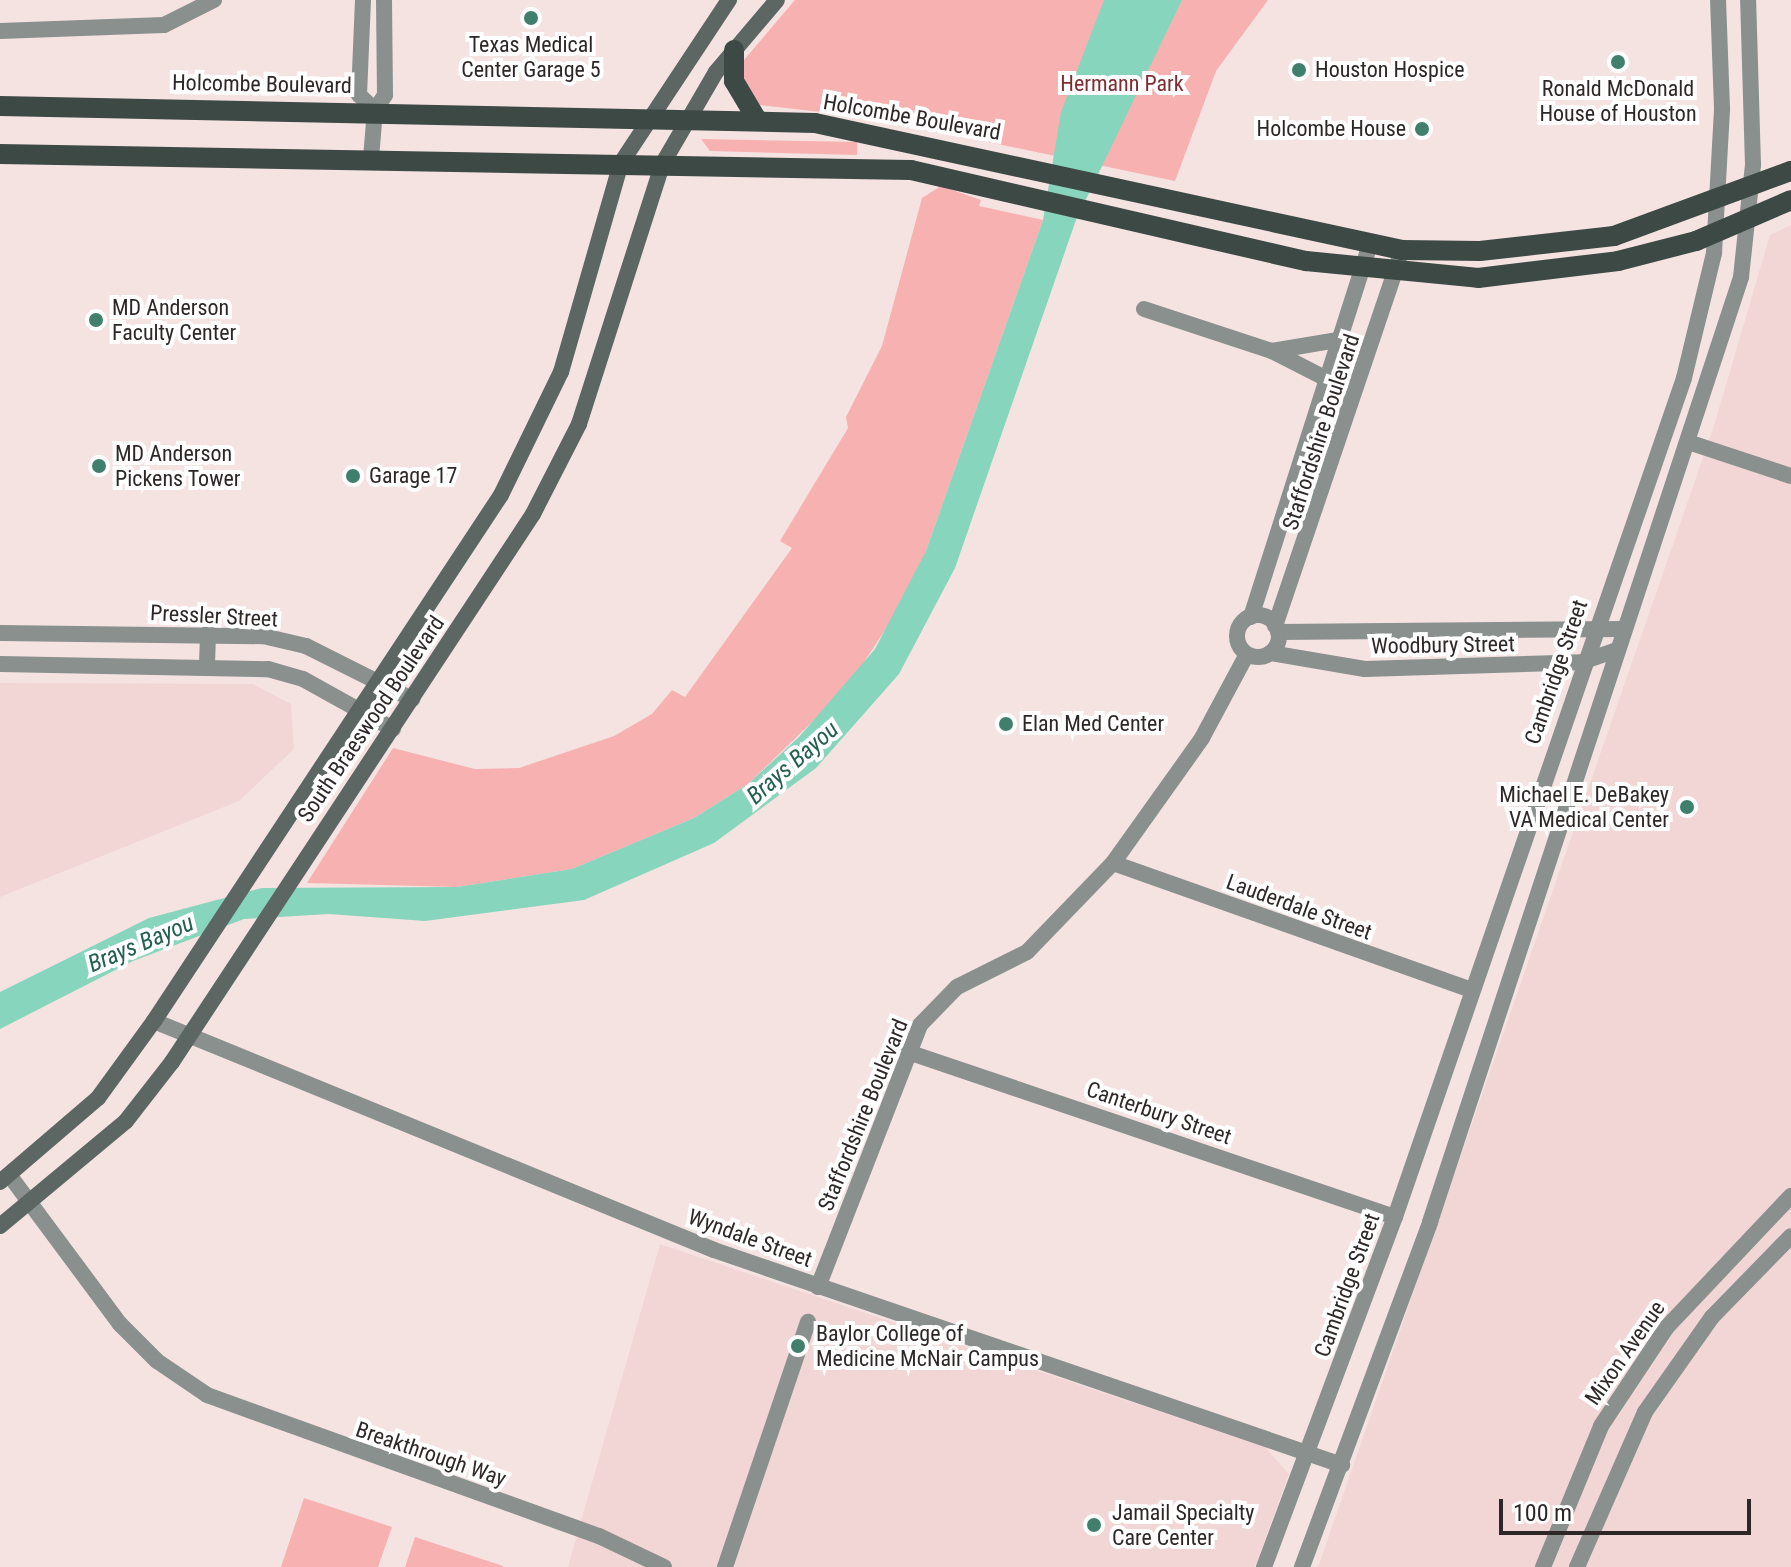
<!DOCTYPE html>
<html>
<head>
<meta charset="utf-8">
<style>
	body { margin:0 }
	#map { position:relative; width:1791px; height:1567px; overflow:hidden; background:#f5e3e2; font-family:"Roboto Condensed",sans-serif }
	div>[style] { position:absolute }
	.built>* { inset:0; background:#f2d6d5 }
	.green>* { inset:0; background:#f7b1b0 }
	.water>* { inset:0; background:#87d5bc }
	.minor>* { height:16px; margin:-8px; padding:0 8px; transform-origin:8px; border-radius:8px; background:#89908d }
	.minor>.ring { margin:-8px; padding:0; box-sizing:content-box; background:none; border:16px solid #89908d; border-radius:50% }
	.tertiary>* { height:16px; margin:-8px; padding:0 8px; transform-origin:8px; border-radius:8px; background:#89908d }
	.secondary>* { height:16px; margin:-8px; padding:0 8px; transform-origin:8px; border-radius:8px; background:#5c6663 }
	.primary>* { height:20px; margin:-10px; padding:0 10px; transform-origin:10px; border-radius:10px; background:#3d4945 }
	.dots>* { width:22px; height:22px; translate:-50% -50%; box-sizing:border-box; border:4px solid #fff; border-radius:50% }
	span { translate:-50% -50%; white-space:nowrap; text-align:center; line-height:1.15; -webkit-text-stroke:8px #fff; paint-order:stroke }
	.poi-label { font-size:22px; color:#2e2727 }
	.left { translate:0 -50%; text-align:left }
	.right { translate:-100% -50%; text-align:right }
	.street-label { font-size:22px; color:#2e2727 }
	.park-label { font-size:22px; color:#7f2c31 }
	.water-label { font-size:24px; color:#24604f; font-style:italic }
	.scale { position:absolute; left:1499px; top:1499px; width:252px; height:36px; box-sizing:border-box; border:4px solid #2e2727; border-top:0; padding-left:10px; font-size:24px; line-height:28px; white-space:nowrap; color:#2e2727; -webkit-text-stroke:6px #fff; paint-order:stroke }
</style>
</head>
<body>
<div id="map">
	<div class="built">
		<div style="clip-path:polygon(1791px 225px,1791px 1567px,1318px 1567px,1713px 429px,1770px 235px)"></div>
		<div style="clip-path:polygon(0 683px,253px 684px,291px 704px,294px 749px,239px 801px,0 897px)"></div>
		<div style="clip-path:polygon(660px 1244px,1265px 1447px,1289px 1474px,1255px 1567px,568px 1567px)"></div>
	</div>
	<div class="green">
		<div style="clip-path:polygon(795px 0,1268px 0,1216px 71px,1175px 181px,873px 118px,760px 105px,744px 85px,744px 60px)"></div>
		<div style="clip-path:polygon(701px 139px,857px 142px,857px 155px,710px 151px)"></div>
		<div style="clip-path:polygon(941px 186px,981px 200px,979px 206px,1043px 220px,926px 551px,902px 604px,847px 688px,748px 784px,694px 818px,572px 869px,457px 887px,307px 883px,393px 748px,475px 769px,519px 768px,614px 736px,652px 714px,672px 690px,685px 697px,792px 548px,780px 541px,848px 428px,846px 417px,882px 346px,922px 198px)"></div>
		<div style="clip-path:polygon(304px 1498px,392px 1527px,378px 1567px,281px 1567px)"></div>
		<div style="clip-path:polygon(415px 1537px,503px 1566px,503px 1567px,405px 1567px)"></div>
	</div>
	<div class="water">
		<div style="clip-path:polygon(1104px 0,1182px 0,1076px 220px,955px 568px,899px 674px,816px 768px,714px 843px,584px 900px,425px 921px,329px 914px,244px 919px,133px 961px,0 1029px,0 992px,149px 918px,262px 888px,457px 887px,572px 869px,694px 818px,748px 784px,799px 737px,875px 649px,926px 551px,1043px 220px,1061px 112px)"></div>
	</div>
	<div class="minor">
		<div style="left:363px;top:0;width:95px;rotate:92.4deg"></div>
		<div style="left:359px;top:95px;width:22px;rotate:43deg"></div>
		<div style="left:0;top:31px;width:164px;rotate:-2.1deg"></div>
		<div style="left:164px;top:25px;width:56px;rotate:-26.6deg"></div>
		<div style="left:371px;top:158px;width:48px;rotate:-85.2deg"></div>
		<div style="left:375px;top:110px;width:18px;rotate:-56deg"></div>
		<div style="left:385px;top:95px;width:95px;rotate:-90.6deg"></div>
		<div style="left:1144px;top:309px;width:135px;rotate:18.2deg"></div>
		<div style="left:1272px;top:351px;width:59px;rotate:27deg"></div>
		<div style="left:1272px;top:351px;width:67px;rotate:-9.5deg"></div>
		<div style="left:1688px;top:442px;width:108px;rotate:18.3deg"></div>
		<div class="ring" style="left:1237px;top:615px;width:26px;height:26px"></div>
		<div style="left:1251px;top:617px;width:388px;rotate:-72.3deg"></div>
		<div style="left:1275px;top:626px;width:386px;rotate:-71.3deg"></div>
		<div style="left:1278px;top:632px;width:345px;rotate:-0.5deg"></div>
		<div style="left:1270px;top:653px;width:96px;rotate:9.6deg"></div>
		<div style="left:1365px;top:669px;width:217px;rotate:-1.8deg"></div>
		<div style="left:1582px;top:662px;width:36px;rotate:-19deg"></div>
		<div style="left:207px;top:664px;width:31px;rotate:-88deg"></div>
		<div style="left:1113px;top:863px;width:380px;rotate:19.5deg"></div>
		<div style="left:154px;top:1021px;width:605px;rotate:22.24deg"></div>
		<div style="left:714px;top:1250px;width:664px;rotate:18.9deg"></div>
		<div style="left:908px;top:1052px;width:514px;rotate:18.72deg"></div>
		<div style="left:10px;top:1176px;width:184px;rotate:53.4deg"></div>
		<div style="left:120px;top:1324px;width:52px;rotate:45deg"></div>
		<div style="left:157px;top:1361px;width:60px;rotate:34.2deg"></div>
		<div style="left:207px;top:1395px;width:417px;rotate:19.8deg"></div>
		<div style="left:599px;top:1536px;width:72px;rotate:25.5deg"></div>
		<div style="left:818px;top:1287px;width:281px;rotate:-68.7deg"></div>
		<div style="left:920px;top:1025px;width:53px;rotate:-45.8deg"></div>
		<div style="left:957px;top:987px;width:78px;rotate:-26.6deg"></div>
		<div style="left:1027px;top:952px;width:124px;rotate:-46deg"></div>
		<div style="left:1113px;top:863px;width:153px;rotate:-54.5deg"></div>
		<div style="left:1202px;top:738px;width:95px;rotate:-61.8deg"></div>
		<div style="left:725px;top:1567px;width:259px;rotate:-71.3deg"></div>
		<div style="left:1543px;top:1567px;width:152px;rotate:-67.6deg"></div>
		<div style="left:1601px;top:1426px;width:118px;rotate:-56.4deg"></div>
		<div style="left:1666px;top:1328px;width:182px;rotate:-46.6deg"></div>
		<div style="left:1577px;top:1567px;width:169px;rotate:-66.3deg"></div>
		<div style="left:1645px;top:1412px;width:116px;rotate:-54.8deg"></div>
		<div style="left:1712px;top:1317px;width:113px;rotate:-45.7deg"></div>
	</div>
	<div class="tertiary">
		<div style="left:0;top:633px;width:263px;rotate:0.7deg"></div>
		<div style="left:263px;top:636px;width:44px;rotate:13.1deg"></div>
		<div style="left:306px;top:646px;width:119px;rotate:26.6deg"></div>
		<div style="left:0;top:664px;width:268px;rotate:1.1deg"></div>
		<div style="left:268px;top:669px;width:36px;rotate:16deg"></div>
		<div style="left:303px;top:679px;width:103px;rotate:29.1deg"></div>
		<div style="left:1264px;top:1567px;width:374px;rotate:-69.5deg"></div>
		<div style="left:1395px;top:1217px;width:887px;rotate:-70.99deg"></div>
		<div style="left:1684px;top:378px;width:129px;rotate:-76.5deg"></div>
		<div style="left:1714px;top:253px;width:145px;rotate:-86.8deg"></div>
		<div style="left:1722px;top:108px;width:108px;rotate:-92.1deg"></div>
		<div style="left:1302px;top:1567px;width:368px;rotate:-69.6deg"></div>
		<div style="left:1430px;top:1222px;width:995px;rotate:-71.78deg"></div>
		<div style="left:1741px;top:277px;width:113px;rotate:-83.9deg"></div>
		<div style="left:1753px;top:165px;width:165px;rotate:-91.7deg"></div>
	</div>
	<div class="secondary">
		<div style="left:0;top:1182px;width:129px;rotate:-40.6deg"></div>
		<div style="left:98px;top:1098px;width:95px;rotate:-54deg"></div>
		<div style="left:154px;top:1021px;width:630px;rotate:-56.59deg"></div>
		<div style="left:501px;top:495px;width:137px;rotate:-64deg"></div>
		<div style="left:561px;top:372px;width:217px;rotate:-74deg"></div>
		<div style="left:621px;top:163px;width:196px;rotate:-56.5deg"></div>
		<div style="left:0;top:1226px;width:164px;rotate:-39.8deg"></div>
		<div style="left:126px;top:1121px;width:75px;rotate:-52.1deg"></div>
		<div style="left:172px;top:1062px;width:656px;rotate:-56.62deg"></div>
		<div style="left:533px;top:514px;width:101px;rotate:-62.9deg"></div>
		<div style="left:579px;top:424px;width:274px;rotate:-72.2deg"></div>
		<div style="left:663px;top:163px;width:105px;rotate:-59.8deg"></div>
		<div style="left:716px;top:72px;width:94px;rotate:-49.7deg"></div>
	</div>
	<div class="primary">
		<div style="left:734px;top:50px;width:31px;rotate:90deg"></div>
		<div style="left:734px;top:81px;width:43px;rotate:59.3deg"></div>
		<div style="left:0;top:106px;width:815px;rotate:1.19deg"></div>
		<div style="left:815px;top:123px;width:601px;rotate:12.21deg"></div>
		<div style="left:1402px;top:250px;width:78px;rotate:0.7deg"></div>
		<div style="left:1480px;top:251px;width:135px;rotate:-6.4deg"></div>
		<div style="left:1614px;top:236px;width:189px;rotate:-20.2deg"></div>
		<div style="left:0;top:154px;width:911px;rotate:1.01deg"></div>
		<div style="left:911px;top:170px;width:405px;rotate:13deg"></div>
		<div style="left:1306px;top:261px;width:173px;rotate:5.6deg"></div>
		<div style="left:1478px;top:278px;width:141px;rotate:-6.9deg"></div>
		<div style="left:1618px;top:261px;width:81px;rotate:-14.4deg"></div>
		<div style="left:1696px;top:241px;width:103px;rotate:-23.3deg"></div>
	</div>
	<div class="dots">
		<div style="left:531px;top:18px;background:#407f6c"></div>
		<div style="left:1618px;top:62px;background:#407f6c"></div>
		<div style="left:1299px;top:70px;background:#407f6c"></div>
		<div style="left:1422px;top:129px;background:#407f6c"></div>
		<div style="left:96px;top:320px;background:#407f6c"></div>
		<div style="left:99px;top:466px;background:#407f6c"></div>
		<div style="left:353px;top:476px;background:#407f6c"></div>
		<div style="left:1006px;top:724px;background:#407f6c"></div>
		<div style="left:1687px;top:807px;background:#407f6c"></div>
		<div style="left:798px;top:1346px;background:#407f6c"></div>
		<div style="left:1094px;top:1525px;background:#407f6c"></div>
	</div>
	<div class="poi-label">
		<span style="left:531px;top:57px">Texas Medical<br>Center Garage 5</span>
		<span class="left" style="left:1315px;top:70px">Houston Hospice</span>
		<span style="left:1618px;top:101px">Ronald McDonald<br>House of Houston</span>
		<span class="right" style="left:1406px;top:129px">Holcombe House</span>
		<span class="left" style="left:112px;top:320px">MD Anderson<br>Faculty Center</span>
		<span class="left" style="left:115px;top:466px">MD Anderson<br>Pickens Tower</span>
		<span class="left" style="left:369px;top:476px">Garage 17</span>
		<span class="left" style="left:1022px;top:724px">Elan Med Center</span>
		<span class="right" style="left:1669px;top:807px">Michael E. DeBakey<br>VA Medical Center</span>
		<span class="left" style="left:816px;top:1346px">Baylor College of<br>Medicine McNair Campus</span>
		<span class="left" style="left:1112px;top:1525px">Jamail Specialty<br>Care Center</span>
	</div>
	<div class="street-label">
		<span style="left:262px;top:84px;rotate:1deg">Holcombe Boulevard</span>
		<span style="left:912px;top:117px;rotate:10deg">Holcombe Boulevard</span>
		<span style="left:1321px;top:432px;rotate:-72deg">Staffordshire Boulevard</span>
		<span style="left:214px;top:616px;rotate:3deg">Pressler Street</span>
		<span style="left:1443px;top:645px;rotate:-1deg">Woodbury Street</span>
		<span style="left:1556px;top:672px;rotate:-71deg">Cambridge Street</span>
		<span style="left:371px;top:719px;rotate:-56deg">South Braeswood Boulevard</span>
		<span style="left:1299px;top:907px;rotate:20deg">Lauderdale Street</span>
		<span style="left:1159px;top:1113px;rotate:19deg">Canterbury Street</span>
		<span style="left:863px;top:1115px;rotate:-68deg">Staffordshire Boulevard</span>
		<span style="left:750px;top:1238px;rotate:20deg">Wyndale Street</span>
		<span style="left:1347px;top:1285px;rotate:-70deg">Cambridge Street</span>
		<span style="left:1625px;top:1353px;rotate:-55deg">Mixon Avenue</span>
		<span style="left:431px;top:1454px;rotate:19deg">Breakthrough Way</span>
	</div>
	<div class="park-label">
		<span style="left:1122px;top:84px">Hermann Park</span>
	</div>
	<div class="water-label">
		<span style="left:793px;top:763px;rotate:-41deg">Brays Bayou</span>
		<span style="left:141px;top:944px;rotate:-23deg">Brays Bayou</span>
	</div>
	<div class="scale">100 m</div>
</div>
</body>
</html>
